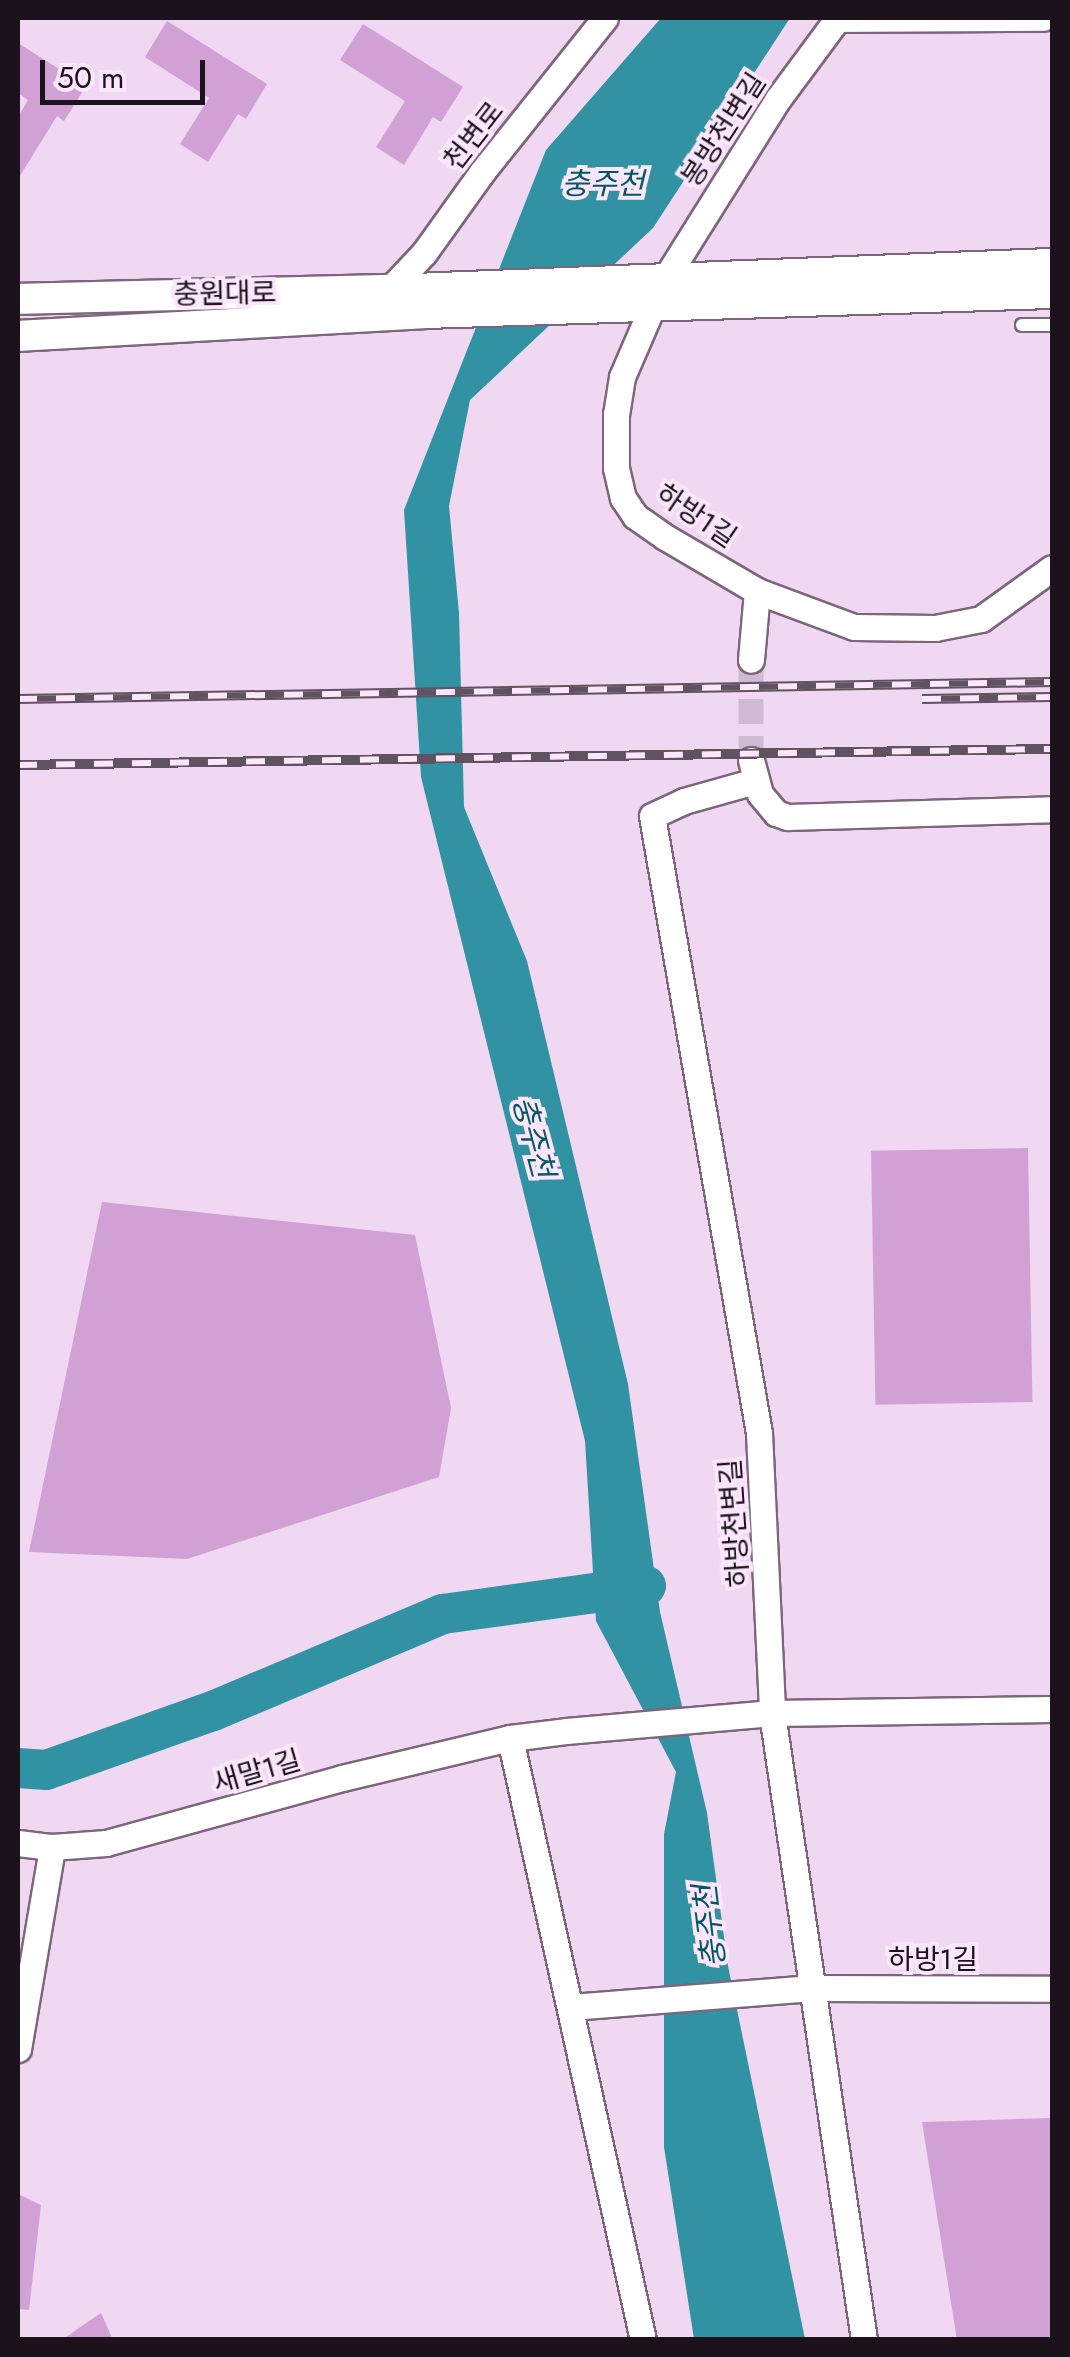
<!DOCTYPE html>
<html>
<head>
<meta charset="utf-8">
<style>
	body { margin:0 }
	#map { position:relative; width:1070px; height:2357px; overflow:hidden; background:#f0d7f2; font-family:Jost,"Noto Sans KR",sans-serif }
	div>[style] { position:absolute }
	.water>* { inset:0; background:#3192a4 }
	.river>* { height:40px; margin:-20px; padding:0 20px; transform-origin:20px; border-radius:20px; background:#3192a4 }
	.building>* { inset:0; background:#d1a0d5; transform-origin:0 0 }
	.minor-tunnel>* { height:25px; margin-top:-12.5px; transform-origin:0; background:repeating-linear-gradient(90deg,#d0b9d2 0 25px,transparent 0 37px) }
	.roads { filter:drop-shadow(2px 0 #7c657d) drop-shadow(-2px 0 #7c657d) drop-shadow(0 2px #7c657d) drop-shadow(0 -2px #7c657d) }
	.service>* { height:12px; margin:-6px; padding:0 6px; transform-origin:6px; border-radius:6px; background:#fff }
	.minor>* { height:25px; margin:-12.5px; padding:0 12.5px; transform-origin:12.5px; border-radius:12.5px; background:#fff }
	.tertiary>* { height:30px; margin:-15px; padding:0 15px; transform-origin:15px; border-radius:15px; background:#fff }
	.rail>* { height:10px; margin-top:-5px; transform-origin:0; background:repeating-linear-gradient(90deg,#fbe6fc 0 19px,#615262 0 38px); box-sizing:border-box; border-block:2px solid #615262 }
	span { translate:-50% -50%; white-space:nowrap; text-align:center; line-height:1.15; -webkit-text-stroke:8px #fbe6fc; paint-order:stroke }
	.street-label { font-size:28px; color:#1b121c }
	.water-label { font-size:30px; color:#015764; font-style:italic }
	.frame { position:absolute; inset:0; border:20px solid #1b121c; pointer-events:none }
	.scale { position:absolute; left:40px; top:60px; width:165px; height:45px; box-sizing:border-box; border:5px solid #1b121c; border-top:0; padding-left:12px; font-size:30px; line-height:35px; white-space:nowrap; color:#1b121c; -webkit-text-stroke:8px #fbe6fc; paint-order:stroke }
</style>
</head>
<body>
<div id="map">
	<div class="water">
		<div style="clip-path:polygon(661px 18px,790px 18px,653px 228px,470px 400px,449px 506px,459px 613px,464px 807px,527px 961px,628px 1384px,660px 1612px,707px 1813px,728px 1966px,805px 2339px,694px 2339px,664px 2147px,664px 1834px,676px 1772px,596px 1621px,585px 1441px,421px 777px,404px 510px,546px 150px)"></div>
	</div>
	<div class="river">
		<div style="left:18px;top:1768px;width:28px;rotate:4deg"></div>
		<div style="left:46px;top:1770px;width:177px;rotate:-19.5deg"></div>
		<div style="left:213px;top:1711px;width:250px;rotate:-22.9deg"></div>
		<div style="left:443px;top:1614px;width:205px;rotate:-7.9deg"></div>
	</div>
	<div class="building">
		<div style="clip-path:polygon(167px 21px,267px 84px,246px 119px,238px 114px,208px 162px,180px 144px,209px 98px,145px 57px)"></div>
		<div style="clip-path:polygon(363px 24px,463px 87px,441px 122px,433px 117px,404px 165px,376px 147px,405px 101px,340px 60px)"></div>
		<div style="clip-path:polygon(18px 43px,86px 86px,64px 121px,57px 116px,18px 179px,18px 117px,28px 100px,18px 93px)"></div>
		<div style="left:1028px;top:1148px;width:254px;height:157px;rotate:89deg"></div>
		<div style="clip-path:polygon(102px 1202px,415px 1235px,451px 1408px,439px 1477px,187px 1559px,29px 1552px)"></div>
		<div style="clip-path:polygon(1052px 2118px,1052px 2340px,957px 2340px,922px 2122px)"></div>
		<div style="clip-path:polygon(18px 2194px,41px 2205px,29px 2310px,18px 2309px)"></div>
		<div style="clip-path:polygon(101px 2313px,113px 2340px,62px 2340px,79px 2328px)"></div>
	</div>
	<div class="minor-tunnel">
		<div style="left:751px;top:760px;width:100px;rotate:-90deg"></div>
	</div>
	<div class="roads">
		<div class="service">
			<div style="left:1022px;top:325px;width:30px"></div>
		</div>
		<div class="minor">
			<div style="left:837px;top:19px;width:206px;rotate:-0.3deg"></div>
			<div style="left:665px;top:279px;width:213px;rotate:-57.9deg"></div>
			<div style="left:778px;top:99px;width:101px;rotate:-53.5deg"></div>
			<div style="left:389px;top:290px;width:51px;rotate:-46.6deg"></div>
			<div style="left:424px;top:253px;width:100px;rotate:-54.4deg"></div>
			<div style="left:482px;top:172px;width:197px;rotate:-51.4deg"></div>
			<div style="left:653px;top:305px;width:78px;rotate:113.3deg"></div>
			<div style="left:622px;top:377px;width:37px;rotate:99deg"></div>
			<div style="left:616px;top:414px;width:54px;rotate:90deg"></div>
			<div style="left:616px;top:468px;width:31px;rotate:77deg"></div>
			<div style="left:623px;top:498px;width:22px;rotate:56deg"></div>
			<div style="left:635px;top:516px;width:37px;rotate:35deg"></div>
			<div style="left:665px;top:537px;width:107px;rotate:30.4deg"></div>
			<div style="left:757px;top:591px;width:69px;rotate:95deg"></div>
			<div style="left:757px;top:591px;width:103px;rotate:20.4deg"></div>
			<div style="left:854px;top:627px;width:81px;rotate:0.7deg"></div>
			<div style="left:935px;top:628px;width:47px;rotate:-11.1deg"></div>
			<div style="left:981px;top:619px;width:87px;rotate:-35.7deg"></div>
			<div style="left:751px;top:760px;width:35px;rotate:75deg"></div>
			<div style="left:760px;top:794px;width:25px;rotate:50deg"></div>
			<div style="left:776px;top:813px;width:12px;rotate:20deg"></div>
			<div style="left:787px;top:817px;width:265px;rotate:-1.7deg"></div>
			<div style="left:755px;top:781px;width:74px;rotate:164.3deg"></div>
			<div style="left:684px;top:801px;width:35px;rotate:155deg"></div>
			<div style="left:652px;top:816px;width:626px;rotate:80.16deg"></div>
			<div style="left:759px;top:1433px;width:280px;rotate:87.3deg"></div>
			<div style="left:772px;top:1713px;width:634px;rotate:81.65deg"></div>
			<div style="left:510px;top:1738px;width:617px;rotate:77.54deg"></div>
			<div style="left:18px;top:1843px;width:34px;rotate:7deg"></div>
			<div style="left:52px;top:1847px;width:54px;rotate:-4.2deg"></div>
			<div style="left:106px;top:1843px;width:245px;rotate:-15.4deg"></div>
			<div style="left:342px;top:1778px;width:173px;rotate:-13.4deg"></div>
			<div style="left:510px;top:1738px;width:56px;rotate:-7.1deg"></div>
			<div style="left:566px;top:1731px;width:207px;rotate:-5deg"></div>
			<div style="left:772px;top:1713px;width:280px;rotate:-0.8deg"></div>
			<div style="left:571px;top:2007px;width:242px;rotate:-4.5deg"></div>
			<div style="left:812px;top:1988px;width:240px;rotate:0.2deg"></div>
			<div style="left:18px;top:2049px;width:205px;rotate:-80.4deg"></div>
		</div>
		<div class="tertiary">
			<div style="left:18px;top:299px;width:371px;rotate:-1.4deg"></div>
			<div style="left:389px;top:290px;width:664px;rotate:-2.25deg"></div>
			<div style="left:18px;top:336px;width:408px;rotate:-3.2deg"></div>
			<div style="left:425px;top:313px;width:627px;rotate:-1.83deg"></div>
		</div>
	</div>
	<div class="rail">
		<div style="left:18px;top:699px;width:1034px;rotate:-0.94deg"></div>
		<div style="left:922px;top:699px;width:130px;rotate:-0.9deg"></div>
		<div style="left:18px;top:765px;width:1034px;rotate:-0.89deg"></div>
	</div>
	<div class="street-label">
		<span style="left:724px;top:130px;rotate:-57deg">봉방천변길</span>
		<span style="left:474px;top:136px;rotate:-52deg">천변로</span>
		<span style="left:225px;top:294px;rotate:-1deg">충원대로</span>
		<span style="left:696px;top:516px;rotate:34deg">하방1길</span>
		<span style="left:735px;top:1523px;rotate:-94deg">하방천변길</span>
		<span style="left:257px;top:1772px;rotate:-16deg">새말1길</span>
		<span style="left:933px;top:1960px">하방1길</span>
	</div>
	<div class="water-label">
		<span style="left:603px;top:184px">충주천</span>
		<span style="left:533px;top:1137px;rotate:75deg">충주천</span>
		<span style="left:710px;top:1926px;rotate:-97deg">충주천</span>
	</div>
	<div class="frame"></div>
	<div class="scale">50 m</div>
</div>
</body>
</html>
